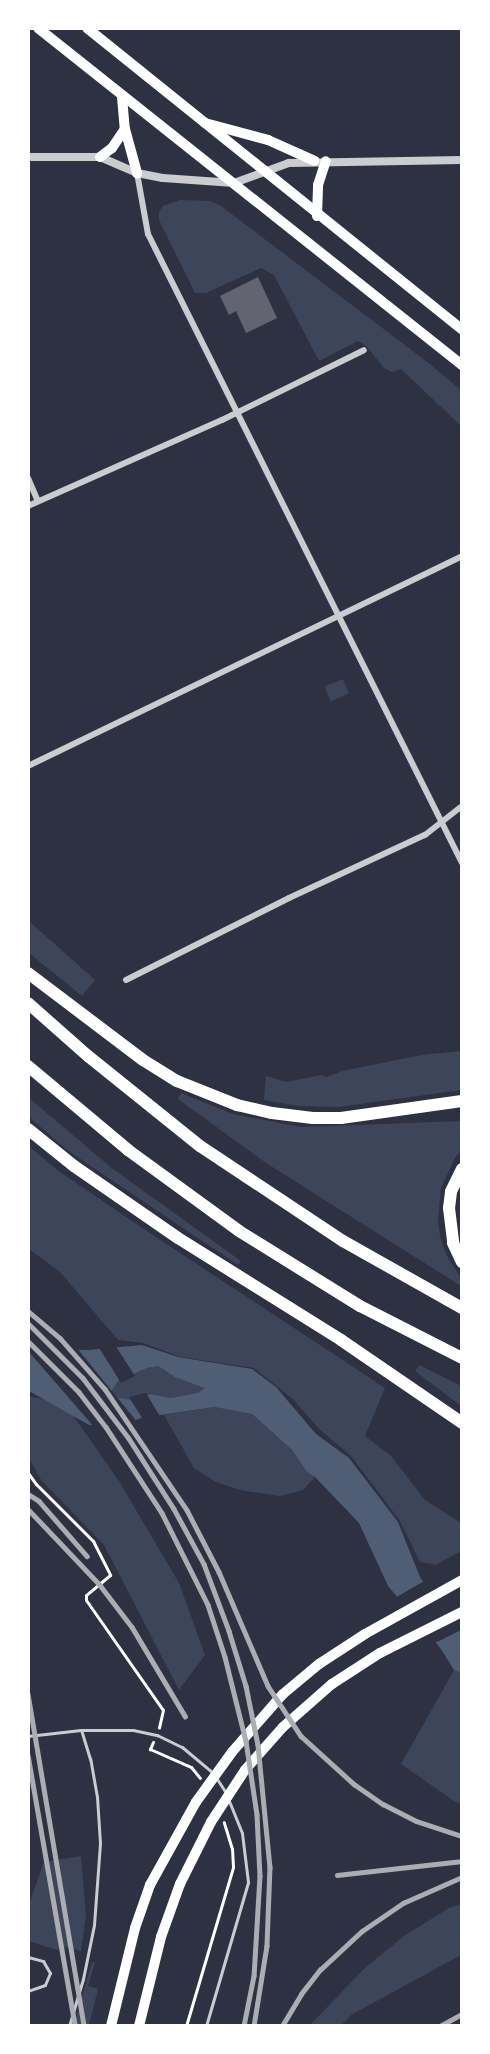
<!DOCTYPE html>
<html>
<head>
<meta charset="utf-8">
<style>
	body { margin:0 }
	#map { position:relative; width:490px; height:2054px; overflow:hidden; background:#2d3142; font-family:"IBM Plex Sans",sans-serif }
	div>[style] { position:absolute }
	.green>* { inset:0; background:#3c4559; transform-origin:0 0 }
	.water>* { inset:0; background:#4f5d75 }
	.pier>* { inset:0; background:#2d3142 }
	.building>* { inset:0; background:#626471 }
	.path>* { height:3px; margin:-1.5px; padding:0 1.5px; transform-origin:1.5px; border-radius:1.5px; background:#fff }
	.service>* { height:3px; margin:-1.5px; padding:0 1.5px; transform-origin:1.5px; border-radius:1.5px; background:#caccd0 }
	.minor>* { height:6px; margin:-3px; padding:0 3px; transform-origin:3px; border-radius:3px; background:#caccd0 }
	.tertiary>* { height:8px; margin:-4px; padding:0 4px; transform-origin:4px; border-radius:4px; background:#caccd0 }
	.primary>* { height:10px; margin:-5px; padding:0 5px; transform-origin:5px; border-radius:5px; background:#fff }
	.motorway>* { height:12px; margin:-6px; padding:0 6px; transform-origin:6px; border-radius:6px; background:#fff }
	.rail>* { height:4.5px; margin:-2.25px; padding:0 2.25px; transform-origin:2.25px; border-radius:2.25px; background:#abadb3 }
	span { translate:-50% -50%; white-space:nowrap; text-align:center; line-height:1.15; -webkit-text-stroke:4.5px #fff; paint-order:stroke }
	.frame { position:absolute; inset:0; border:30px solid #fff; pointer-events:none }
</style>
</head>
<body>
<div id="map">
	<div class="green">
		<div style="clip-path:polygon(180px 200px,210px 201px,221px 206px,426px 361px,461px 390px,461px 426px,401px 369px,392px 372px,384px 368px,366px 346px,358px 341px,319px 361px,274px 275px,261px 268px,206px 293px,195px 293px,159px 220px,159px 212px,163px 206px)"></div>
		<div style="left:343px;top:679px;width:16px;height:20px;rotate:68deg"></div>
		<div style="clip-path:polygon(29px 921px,95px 980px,82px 996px,29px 953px)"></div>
		<div style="clip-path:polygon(461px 1051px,461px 1090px,339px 1107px,298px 1106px,264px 1100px,266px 1076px,286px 1082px,321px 1075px,327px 1077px,342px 1071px,421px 1055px)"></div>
		<div style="clip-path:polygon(181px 1093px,233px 1114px,301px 1127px,461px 1121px,461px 1151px,455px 1158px,441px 1188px,438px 1219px,440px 1236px,447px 1256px,461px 1278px,461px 1286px,266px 1163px,178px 1099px)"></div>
		<div style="clip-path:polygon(29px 1098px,113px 1169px,241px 1261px,238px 1265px,67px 1150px,29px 1117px)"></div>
		<div style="clip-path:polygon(29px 1146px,57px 1170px,153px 1235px,385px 1388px,365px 1436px,391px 1456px,425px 1500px,461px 1523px,461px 1551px,436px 1565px,420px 1562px,400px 1521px,351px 1456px,319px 1429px,293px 1399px,254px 1368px,181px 1357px,143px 1343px,118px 1340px,60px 1272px,29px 1249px)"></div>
		<div style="clip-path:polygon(419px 1365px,461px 1386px,461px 1406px,415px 1371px)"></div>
		<div style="clip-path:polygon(158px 1366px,165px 1371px,206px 1387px,198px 1394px,171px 1398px,150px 1394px,132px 1400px,115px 1397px,111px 1392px,118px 1381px,147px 1368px)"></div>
		<div style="clip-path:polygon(28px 1396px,65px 1404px,119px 1481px,179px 1583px,205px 1655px,179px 1690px,104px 1545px,41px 1480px,29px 1458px)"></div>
		<div style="clip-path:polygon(214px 1407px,252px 1414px,292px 1450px,307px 1472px,315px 1477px,303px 1490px,280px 1496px,240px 1490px,216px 1482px,194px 1468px,164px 1415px)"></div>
		<div style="clip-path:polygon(454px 1670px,461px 1673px,461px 1804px,454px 1801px,401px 1764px)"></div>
		<div style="clip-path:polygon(81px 1856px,86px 1915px,81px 1951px,67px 1947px,57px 1950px,29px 1941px,29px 1904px,44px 1862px)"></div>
		<div style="clip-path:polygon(461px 1904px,461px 1955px,351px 2015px,341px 2025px,310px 2025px,366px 1967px,404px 1936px,449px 1908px)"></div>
		<div style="clip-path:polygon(92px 1962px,95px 1962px,88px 1986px,98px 1989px,89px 2025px,74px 2025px)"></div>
	</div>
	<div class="water">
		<div style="clip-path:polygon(evenodd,142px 1345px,178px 1357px,252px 1369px,276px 1387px,316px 1434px,349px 1458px,398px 1522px,420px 1577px,461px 1633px,461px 1673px,454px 1670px,441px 1649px,388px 1586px,359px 1523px,315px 1477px,307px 1472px,292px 1450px,252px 1414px,214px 1407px,141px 1418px,122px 1426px,89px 1425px,29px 1391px,29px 1349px,88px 1350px,142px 1345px,158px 1366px,175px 1377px,205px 1388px,198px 1393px,171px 1398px,150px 1394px,132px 1400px,115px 1397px,111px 1392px,118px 1381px,147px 1368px,158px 1366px)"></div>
	</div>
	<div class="pier">
		<div style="clip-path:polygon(115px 1345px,135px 1376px,121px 1383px,98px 1346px)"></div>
		<div style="clip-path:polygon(28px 1346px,76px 1347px,138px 1423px,122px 1429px,95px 1428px,29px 1352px)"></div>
		<div style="clip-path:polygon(146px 1393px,161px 1418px,144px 1421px,129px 1397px)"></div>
		<div style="clip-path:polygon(426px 1580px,462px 1628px,461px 1630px,433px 1644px,395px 1598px)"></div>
	</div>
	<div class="building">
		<div style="clip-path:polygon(258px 277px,277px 318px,246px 333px,236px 311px,229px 315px,220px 296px)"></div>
	</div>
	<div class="path">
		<div style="left:28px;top:1473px;width:14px;rotate:54deg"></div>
		<div style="left:36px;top:1484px;width:81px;rotate:45deg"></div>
		<div style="left:93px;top:1541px;width:38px;rotate:63deg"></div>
		<div style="left:110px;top:1575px;width:31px;rotate:140deg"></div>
		<div style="left:86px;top:1595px;width:5px;rotate:90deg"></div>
		<div style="left:86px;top:1600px;width:134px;rotate:55deg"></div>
		<div style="left:163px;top:1710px;width:18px;rotate:103deg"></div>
		<div style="left:153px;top:1742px;width:8px;rotate:113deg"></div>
		<div style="left:150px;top:1749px;width:45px;rotate:23.7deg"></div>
		<div style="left:191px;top:1767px;width:14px;rotate:51deg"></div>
		<div style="left:186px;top:2026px;width:166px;rotate:-73.5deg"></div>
		<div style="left:233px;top:1867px;width:18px;rotate:-93deg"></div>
		<div style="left:232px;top:1849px;width:28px;rotate:-107deg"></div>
	</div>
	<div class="service">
		<div style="left:28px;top:1736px;width:53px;rotate:-6.5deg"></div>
		<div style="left:81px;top:1730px;width:52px"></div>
		<div style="left:133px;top:1730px;width:25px;rotate:12deg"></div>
		<div style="left:157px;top:1735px;width:28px;rotate:26deg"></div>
		<div style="left:182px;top:1747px;width:40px;rotate:40deg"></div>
		<div style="left:217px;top:1779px;width:17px;rotate:57deg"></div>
		<div style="left:28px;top:1957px;width:16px;rotate:15deg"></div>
		<div style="left:43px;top:1961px;width:14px;rotate:60deg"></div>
		<div style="left:50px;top:1973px;width:13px;rotate:113deg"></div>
		<div style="left:45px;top:1985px;width:18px;rotate:161deg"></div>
		<div style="left:69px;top:2026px;width:49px;rotate:-73.4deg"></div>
		<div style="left:83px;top:1979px;width:55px;rotate:-78.5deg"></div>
		<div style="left:94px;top:1925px;width:82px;rotate:-85.8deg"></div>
		<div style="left:100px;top:1843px;width:46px;rotate:-93.7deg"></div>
		<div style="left:97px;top:1797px;width:39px;rotate:-100deg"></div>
		<div style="left:90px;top:1759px;width:30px;rotate:-107deg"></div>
		<div style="left:206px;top:2026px;width:150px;rotate:-73.7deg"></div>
		<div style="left:248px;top:1882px;width:49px;rotate:-97deg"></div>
		<div style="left:242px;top:1833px;width:37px;rotate:-112deg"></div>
	</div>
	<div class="minor">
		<div style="left:137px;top:173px;width:62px;rotate:79.8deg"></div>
		<div style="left:148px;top:234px;width:703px;rotate:63.47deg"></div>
		<div style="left:28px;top:478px;width:25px;rotate:67deg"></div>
		<div style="left:28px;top:506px;width:212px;rotate:-23.9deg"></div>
		<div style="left:222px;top:420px;width:158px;rotate:-26.2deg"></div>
		<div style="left:28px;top:766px;width:482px;rotate:-25.8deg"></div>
		<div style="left:126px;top:980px;width:182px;rotate:-26.7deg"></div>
		<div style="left:289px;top:898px;width:150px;rotate:-24.9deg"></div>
		<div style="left:425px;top:835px;width:47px;rotate:-38.1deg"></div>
	</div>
	<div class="tertiary">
		<div style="left:28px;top:157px;width:72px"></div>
		<div style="left:100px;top:157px;width:40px;rotate:23.4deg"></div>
		<div style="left:137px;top:173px;width:26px;rotate:11deg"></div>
		<div style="left:163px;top:178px;width:71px;rotate:4deg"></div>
		<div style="left:234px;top:183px;width:59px;rotate:-20deg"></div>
		<div style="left:289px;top:163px;width:173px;rotate:-1deg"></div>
	</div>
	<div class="primary">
		<div style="left:38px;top:28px;width:542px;rotate:38.48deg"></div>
		<div style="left:87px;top:28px;width:481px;rotate:38.8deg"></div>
		<div style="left:122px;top:97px;width:32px;rotate:85deg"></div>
		<div style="left:125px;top:129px;width:46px;rotate:74.7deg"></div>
		<div style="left:205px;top:123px;width:65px;rotate:15.1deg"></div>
		<div style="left:268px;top:140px;width:51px;rotate:24.1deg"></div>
		<div style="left:100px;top:157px;width:15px;rotate:-37deg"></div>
		<div style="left:112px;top:148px;width:23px;rotate:-56deg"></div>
		<div style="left:317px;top:216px;width:31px;rotate:-88deg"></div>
		<div style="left:318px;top:185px;width:25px;rotate:-72deg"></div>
		<div style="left:111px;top:2026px;width:101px;rotate:-76.2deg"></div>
		<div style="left:135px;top:1928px;width:46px;rotate:-70.8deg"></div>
		<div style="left:150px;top:1885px;width:95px;rotate:-61deg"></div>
		<div style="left:196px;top:1802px;width:62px;rotate:-54.2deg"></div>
		<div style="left:232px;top:1752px;width:77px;rotate:-48.7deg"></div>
		<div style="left:283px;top:1694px;width:47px;rotate:-39.8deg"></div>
		<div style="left:319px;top:1664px;width:55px;rotate:-33.1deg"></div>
		<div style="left:365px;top:1634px;width:111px;rotate:-29.1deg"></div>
		<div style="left:139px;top:2026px;width:92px;rotate:-76.1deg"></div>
		<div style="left:161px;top:1937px;width:56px;rotate:-70.3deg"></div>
		<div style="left:180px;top:1884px;width:69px;rotate:-63.4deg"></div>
		<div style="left:211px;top:1822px;width:62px;rotate:-56.8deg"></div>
		<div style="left:245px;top:1770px;width:57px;rotate:-48.5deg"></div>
		<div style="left:283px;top:1727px;width:65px;rotate:-41.3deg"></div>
		<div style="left:332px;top:1684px;width:57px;rotate:-32.9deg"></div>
		<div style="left:380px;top:1653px;width:92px;rotate:-26.6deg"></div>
	</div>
	<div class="motorway">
		<div style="left:28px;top:973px;width:144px;rotate:37.1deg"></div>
		<div style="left:143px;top:1060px;width:40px;rotate:32deg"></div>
		<div style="left:177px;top:1081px;width:65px;rotate:21.8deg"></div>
		<div style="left:237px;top:1105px;width:36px;rotate:13deg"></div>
		<div style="left:272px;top:1113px;width:41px;rotate:7deg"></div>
		<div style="left:313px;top:1118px;width:28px"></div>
		<div style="left:341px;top:1118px;width:122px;rotate:-8deg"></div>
		<div style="left:28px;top:1003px;width:80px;rotate:41.5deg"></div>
		<div style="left:88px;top:1056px;width:144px;rotate:38.8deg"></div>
		<div style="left:200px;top:1146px;width:172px;rotate:33.6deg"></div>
		<div style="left:343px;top:1241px;width:137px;rotate:29.4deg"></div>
		<div style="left:28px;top:1066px;width:131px;rotate:40deg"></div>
		<div style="left:128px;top:1150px;width:137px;rotate:36.1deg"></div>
		<div style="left:239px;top:1231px;width:142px;rotate:31.8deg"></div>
		<div style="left:360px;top:1306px;width:114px;rotate:27deg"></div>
		<div style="left:28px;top:1129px;width:59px;rotate:38.8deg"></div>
		<div style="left:74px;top:1166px;width:126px;rotate:34.7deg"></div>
		<div style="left:178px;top:1238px;width:192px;rotate:32deg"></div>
		<div style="left:341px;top:1340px;width:147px;rotate:34.4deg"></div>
		<div style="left:462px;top:1169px;width:25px;rotate:116deg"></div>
		<div style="left:451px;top:1192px;width:16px;rotate:97deg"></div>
		<div style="left:449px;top:1208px;width:35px;rotate:83deg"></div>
		<div style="left:453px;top:1243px;width:21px;rotate:65deg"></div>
	</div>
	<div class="rail">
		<div style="left:28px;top:1311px;width:42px;rotate:40.2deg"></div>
		<div style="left:60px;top:1338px;width:68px;rotate:48.6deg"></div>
		<div style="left:105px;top:1389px;width:146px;rotate:55.9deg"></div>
		<div style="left:187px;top:1510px;width:70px;rotate:62.7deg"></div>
		<div style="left:219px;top:1572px;width:124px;rotate:66.7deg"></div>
		<div style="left:268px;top:1686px;width:60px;rotate:56.6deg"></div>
		<div style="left:301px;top:1736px;width:72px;rotate:42.2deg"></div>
		<div style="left:354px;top:1784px;width:35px;rotate:35deg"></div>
		<div style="left:383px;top:1804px;width:37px;rotate:27deg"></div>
		<div style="left:416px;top:1821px;width:48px;rotate:18.1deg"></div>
		<div style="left:28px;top:1323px;width:78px;rotate:45deg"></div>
		<div style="left:83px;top:1378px;width:74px;rotate:52.7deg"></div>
		<div style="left:128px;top:1437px;width:85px;rotate:57.4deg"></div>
		<div style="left:174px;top:1509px;width:63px;rotate:61.4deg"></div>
		<div style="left:204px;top:1564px;width:72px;rotate:69.5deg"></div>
		<div style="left:229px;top:1631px;width:58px;rotate:72.8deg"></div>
		<div style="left:246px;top:1686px;width:60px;rotate:78.5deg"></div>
		<div style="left:258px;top:1745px;width:123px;rotate:84.4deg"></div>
		<div style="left:270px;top:1867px;width:79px;rotate:92.2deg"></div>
		<div style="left:267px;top:1946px;width:81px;rotate:99.2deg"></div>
		<div style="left:28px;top:1341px;width:72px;rotate:45deg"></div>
		<div style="left:79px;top:1392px;width:44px;rotate:52.4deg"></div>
		<div style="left:106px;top:1427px;width:103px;rotate:56.9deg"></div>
		<div style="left:162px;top:1513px;width:103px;rotate:63.4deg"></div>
		<div style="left:208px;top:1605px;width:55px;rotate:71.9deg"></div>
		<div style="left:225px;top:1657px;width:87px;rotate:76deg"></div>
		<div style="left:246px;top:1741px;width:75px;rotate:81.5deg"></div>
		<div style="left:257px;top:1815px;width:61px;rotate:87.2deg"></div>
		<div style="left:260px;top:1876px;width:100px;rotate:93.4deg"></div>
		<div style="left:254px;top:1976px;width:51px;rotate:101.3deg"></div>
		<div style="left:28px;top:1494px;width:13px;rotate:32deg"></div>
		<div style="left:39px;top:1501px;width:73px;rotate:48.9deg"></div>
		<div style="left:28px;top:1509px;width:105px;rotate:46.5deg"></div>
		<div style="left:100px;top:1585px;width:53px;rotate:52.7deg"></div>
		<div style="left:132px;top:1627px;width:104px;rotate:59.2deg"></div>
		<div style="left:28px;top:1694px;width:337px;rotate:80.4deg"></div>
		<div style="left:28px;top:1755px;width:273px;rotate:80.1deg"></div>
		<div style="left:337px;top:1875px;width:126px;rotate:-6.4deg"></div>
		<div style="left:282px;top:2026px;width:37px;rotate:-59deg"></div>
		<div style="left:301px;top:1994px;width:31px;rotate:-52deg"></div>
		<div style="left:320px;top:1970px;width:57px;rotate:-42.9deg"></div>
		<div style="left:362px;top:1931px;width:50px;rotate:-34.3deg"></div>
		<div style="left:403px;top:1903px;width:64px;rotate:-23.8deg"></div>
		<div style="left:440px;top:2026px;width:25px;rotate:-29deg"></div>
	</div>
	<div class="frame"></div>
</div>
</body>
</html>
